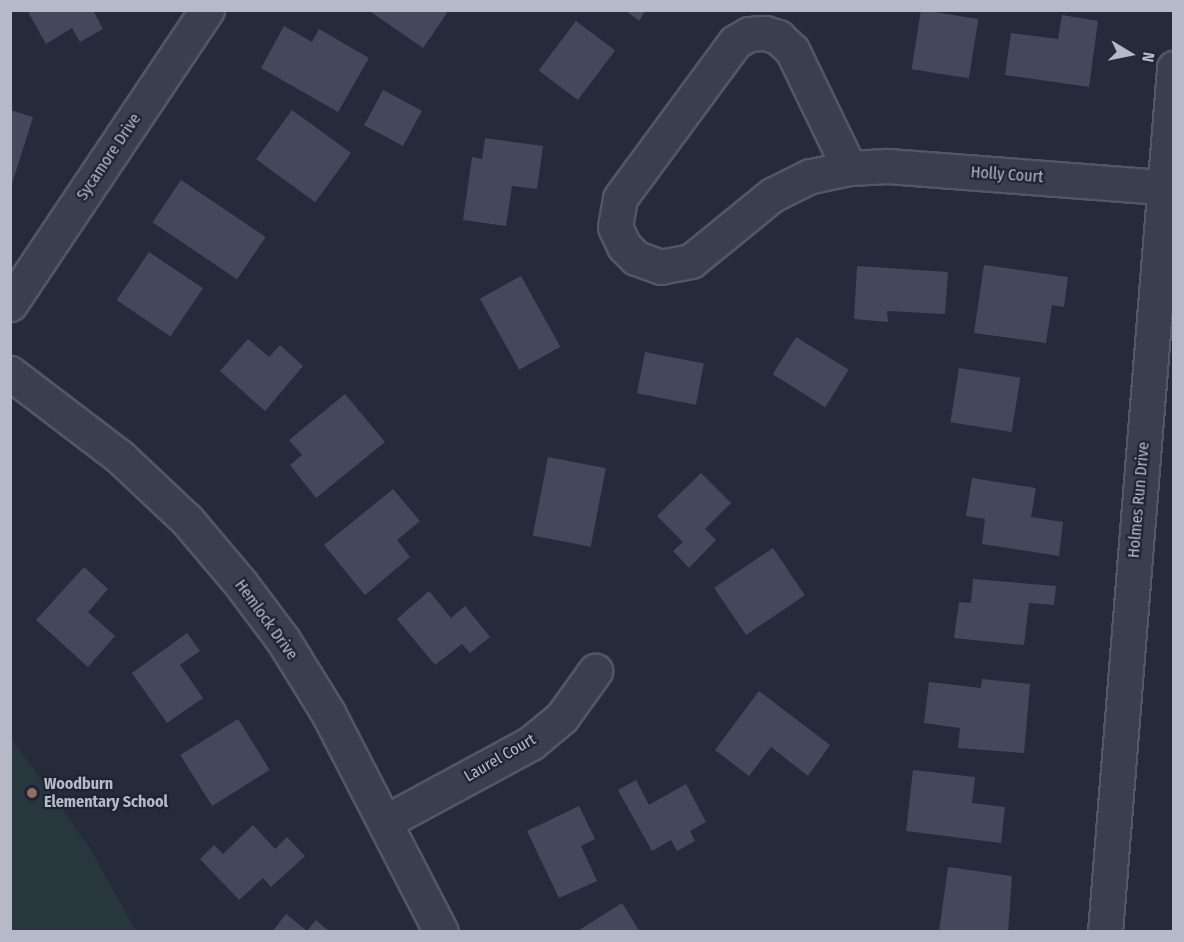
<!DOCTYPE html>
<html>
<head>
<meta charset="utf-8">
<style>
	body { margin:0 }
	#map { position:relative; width:1184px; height:942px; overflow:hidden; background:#262b3c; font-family:"Fira Sans Condensed",sans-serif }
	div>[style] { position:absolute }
	.green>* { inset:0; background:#28373d }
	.building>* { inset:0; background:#43495b; transform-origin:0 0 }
	.roads { filter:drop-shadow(2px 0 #525665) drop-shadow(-2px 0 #525665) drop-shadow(0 2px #525665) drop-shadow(0 -2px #525665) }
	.minor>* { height:33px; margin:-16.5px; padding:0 16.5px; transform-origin:16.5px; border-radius:16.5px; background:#3a3e4d }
	.dots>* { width:16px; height:16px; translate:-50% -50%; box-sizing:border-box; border:3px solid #1f2332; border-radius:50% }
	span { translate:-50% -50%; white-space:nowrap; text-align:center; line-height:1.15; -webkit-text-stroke:4.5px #1f2332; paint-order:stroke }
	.street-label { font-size:16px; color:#b6b9c8 }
	.poi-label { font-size:16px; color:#b6b9c8; font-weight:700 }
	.left { translate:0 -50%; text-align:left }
	.frame { position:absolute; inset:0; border:12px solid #b6b9c8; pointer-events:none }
	.north { position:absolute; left:1100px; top:24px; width:60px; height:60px; -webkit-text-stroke:4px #1f2332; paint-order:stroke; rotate:100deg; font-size:16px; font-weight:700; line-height:24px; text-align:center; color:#b6b9c8 }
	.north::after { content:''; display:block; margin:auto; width:21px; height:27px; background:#b6b9c8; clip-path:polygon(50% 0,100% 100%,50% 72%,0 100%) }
</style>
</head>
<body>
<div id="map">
	<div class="green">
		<div style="clip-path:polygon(11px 738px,89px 847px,136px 931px,11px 931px)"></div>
	</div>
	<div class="building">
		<div style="clip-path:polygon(27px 10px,93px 10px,103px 29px,80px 42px,72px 28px,46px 44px)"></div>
		<div style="clip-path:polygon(368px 10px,444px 10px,447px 13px,423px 48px)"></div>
		<div style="clip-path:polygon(625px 10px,646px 10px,639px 21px)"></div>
		<div style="left:921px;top:10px;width:58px;height:60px;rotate:9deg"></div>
		<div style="clip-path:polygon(1062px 15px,1098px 21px,1089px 87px,1005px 75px,1011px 33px,1058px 39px)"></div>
		<div style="left:576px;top:21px;width:49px;height:62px;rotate:37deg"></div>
		<div style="clip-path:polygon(284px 26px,312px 42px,319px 29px,369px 58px,338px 112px,261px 68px)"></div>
		<div style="left:383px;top:90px;width:44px;height:40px;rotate:28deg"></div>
		<div style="clip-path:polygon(10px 110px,33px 117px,11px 187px,10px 187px)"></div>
		<div style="left:292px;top:110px;width:73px;height:61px;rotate:36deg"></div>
		<div style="clip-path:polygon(485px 138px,543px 146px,537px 189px,512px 186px,506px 226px,463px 220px,472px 157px,482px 159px)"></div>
		<div style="left:181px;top:180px;width:102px;height:51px;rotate:34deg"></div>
		<div style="left:149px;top:252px;width:65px;height:58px;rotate:34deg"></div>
		<div style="clip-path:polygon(984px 265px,1068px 277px,1064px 307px,1052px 305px,1046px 343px,974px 333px)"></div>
		<div style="clip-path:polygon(857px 266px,948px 272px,945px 314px,887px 311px,888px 322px,854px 319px)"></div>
		<div style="left:521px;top:276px;width:81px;height:47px;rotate:61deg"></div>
		<div style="left:796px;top:337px;width:62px;height:44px;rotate:32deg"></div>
		<div style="clip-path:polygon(248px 339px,269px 357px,280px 345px,303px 366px,265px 411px,220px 371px)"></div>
		<div style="left:645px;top:352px;width:60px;height:42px;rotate:11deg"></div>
		<div style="left:959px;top:368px;width:62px;height:55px;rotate:9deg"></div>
		<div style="clip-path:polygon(345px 394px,385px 442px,316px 498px,290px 465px,302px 455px,289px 440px)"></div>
		<div style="left:548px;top:457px;width:59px;height:80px;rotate:11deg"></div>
		<div style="clip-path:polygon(701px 473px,731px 503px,705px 529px,716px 540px,689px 568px,673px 551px,683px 542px,657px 516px)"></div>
		<div style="clip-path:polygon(972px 478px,1036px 488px,1031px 517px,1063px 522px,1059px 556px,982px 544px,985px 519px,966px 516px)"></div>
		<div style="clip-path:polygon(393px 489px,420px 521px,397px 540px,410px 557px,365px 595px,324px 545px)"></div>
		<div style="left:773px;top:548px;width:57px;height:71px;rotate:56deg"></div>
		<div style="clip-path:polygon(84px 567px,108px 589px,88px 612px,115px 636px,88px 667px,36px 620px)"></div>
		<div style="clip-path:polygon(973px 579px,1056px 586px,1054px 605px,1029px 603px,1024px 645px,954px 638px,959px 602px,971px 603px)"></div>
		<div style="clip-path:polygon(429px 591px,451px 618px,465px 606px,490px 637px,470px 653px,462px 644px,435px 665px,397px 619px)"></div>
		<div style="clip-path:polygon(187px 633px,200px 651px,180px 665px,203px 698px,167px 723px,132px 673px)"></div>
		<div style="clip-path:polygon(982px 679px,1030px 684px,1024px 753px,958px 748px,960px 728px,924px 723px,929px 682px,981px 688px)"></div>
		<div style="clip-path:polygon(759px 691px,830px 745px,808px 776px,771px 747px,749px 776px,715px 750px)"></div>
		<div style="left:238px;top:719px;width:60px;height:68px;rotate:58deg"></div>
		<div style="clip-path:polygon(913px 770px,975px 777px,972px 803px,1005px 807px,1001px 843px,906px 831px)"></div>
		<div style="clip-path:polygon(636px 780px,649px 805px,686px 784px,706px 822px,690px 831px,695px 841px,677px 851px,671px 840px,652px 851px,618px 790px)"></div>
		<div style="clip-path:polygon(579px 806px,595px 839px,581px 846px,597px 881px,559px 898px,527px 831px)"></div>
		<div style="clip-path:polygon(253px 825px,275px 849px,287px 837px,305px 856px,271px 887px,263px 878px,239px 900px,200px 859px,214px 845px,223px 854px)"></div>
		<div style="clip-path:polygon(948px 867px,1012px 876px,1008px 932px,939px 932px)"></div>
		<div style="clip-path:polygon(622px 903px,640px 932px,576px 932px)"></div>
		<div style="clip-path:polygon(286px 914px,307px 931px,316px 920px,330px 932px,272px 932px)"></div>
	</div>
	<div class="roads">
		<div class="minor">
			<div style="left:765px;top:33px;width:14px;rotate:17deg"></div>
			<div style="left:778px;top:37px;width:19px;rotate:43deg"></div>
			<div style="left:792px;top:50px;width:131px;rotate:64.2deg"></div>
			<div style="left:849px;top:168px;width:40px;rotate:168deg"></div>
			<div style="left:810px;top:176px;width:42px;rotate:153.4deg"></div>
			<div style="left:772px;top:195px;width:104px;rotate:140.8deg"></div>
			<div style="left:691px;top:261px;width:31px;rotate:169deg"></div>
			<div style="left:661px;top:267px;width:27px;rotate:-160deg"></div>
			<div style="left:636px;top:258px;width:17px;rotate:-135deg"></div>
			<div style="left:624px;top:246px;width:21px;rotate:-115deg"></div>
			<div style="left:615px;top:227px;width:29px;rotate:-80deg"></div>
			<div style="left:620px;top:198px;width:194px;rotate:-53.6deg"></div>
			<div style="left:735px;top:42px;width:16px;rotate:-30deg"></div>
			<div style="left:749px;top:34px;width:16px;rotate:-4deg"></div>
			<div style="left:849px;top:168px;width:39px;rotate:-3deg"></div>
			<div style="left:888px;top:166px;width:277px;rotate:4.4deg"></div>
			<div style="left:10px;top:304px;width:354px;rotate:-56.2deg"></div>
			<div style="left:10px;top:373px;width:137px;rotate:37.3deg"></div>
			<div style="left:119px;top:456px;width:93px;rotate:43.3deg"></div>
			<div style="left:187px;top:520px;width:84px;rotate:49.8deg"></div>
			<div style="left:241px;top:584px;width:70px;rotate:53.1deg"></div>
			<div style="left:283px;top:640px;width:86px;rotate:58.3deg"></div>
			<div style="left:328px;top:713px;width:246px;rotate:62.7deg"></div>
			<div style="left:385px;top:822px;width:166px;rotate:-28.4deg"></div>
			<div style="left:531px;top:743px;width:40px;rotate:-40deg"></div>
			<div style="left:562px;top:717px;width:57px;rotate:-54.3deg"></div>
			<div style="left:1105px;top:932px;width:867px;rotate:-85.43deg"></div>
		</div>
	</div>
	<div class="dots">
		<div style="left:32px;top:793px;background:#8d6e63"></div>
	</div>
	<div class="street-label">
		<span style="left:109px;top:157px;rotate:-56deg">Sycamore Drive</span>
		<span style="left:1007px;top:175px;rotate:4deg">Holly Court</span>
		<span style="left:1139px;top:500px;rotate:-85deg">Holmes Run Drive</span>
		<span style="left:266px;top:620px;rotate:54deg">Hemlock Drive</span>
		<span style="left:500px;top:758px;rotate:-30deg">Laurel Court</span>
	</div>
	<div class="poi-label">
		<span class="left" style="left:44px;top:793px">Woodburn<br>Elementary School</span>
	</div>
	<div class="frame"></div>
	<div class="north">N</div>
</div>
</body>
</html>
